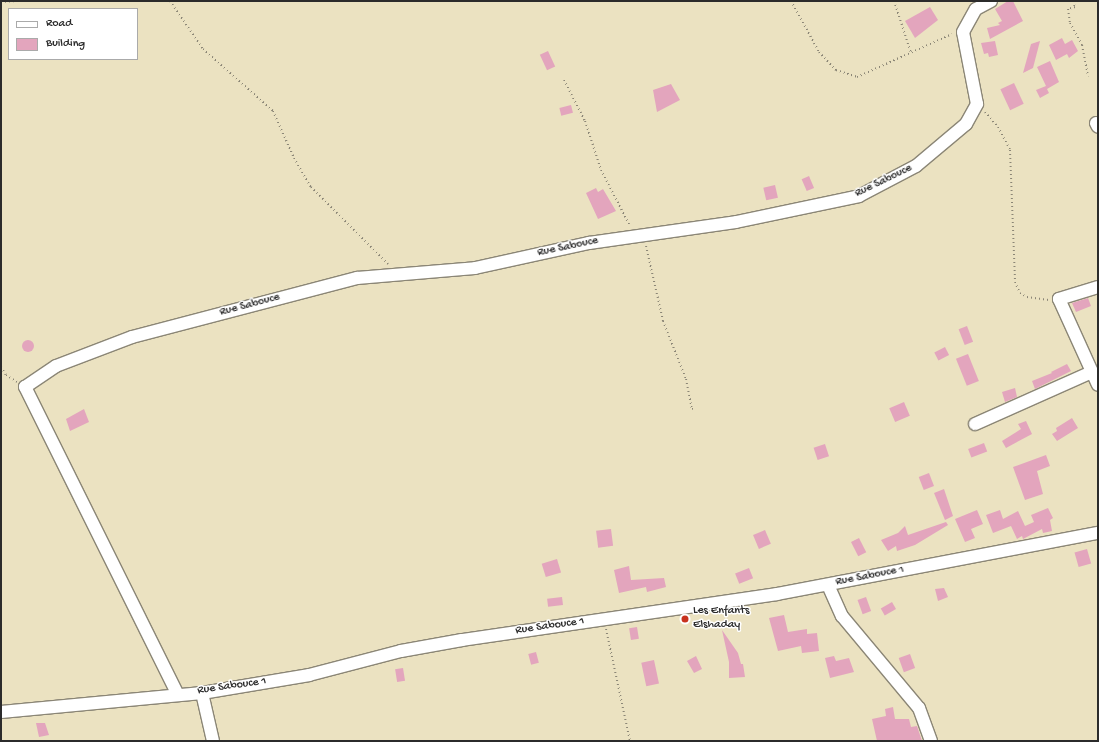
<!DOCTYPE html>
<html>
<head>
<meta charset="utf-8">
<style>
	body { margin:0 }
	#map { position:relative; width:1099px; height:742px; overflow:hidden; background:#ebe2c1; font-family:"Gochi Hand",sans-serif }
	div>[style] { position:absolute }
	.building>* { inset:0; background:#e3a5bd; transform-origin:0 0 }
	.round { border-radius:50% }
	.path>* { height:2px; margin-top:-1px; transform-origin:0; background:repeating-linear-gradient(90deg,#8b8676 0 1px,transparent 0 4px) }
	.roads { filter:drop-shadow(1px 0 #8b8676) drop-shadow(-1px 0 #8b8676) drop-shadow(0 1px #8b8676) drop-shadow(0 -1px #8b8676) }
	.minor>* { height:12px; margin:-6px; padding:0 6px; transform-origin:6px; border-radius:6px; background:#fff }
	.dots>* { width:11px; height:11px; translate:-50% -50%; box-sizing:border-box; border:2px solid #fff; border-radius:50% }
	span { translate:-50% -50%; white-space:nowrap; text-align:center; line-height:1.15; -webkit-text-stroke:3px #fff; paint-order:stroke }
	.street-label { font-size:12px; color:#2b2b2b }
	.poi-label { font-size:12px; color:#2b2b2b }
	.left { translate:0 -50%; text-align:left }
	.frame { position:absolute; inset:0; border:2px solid #2b2b2b; pointer-events:none }
	.legend { position:absolute; left:8px; top:8px; width:130px; height:52px; box-sizing:border-box; background:#fff; border:1px solid #aaa; margin:0; padding:5px 7px; list-style:none; font-size:12px; color:#2b2b2b }
	.legend li { display:flex; align-items:center; gap:8px; height:20px }
	.legend b { width:20px; border:1px solid #aaa }
</style>
</head>
<body>
<div id="map">
	<div class="building">
		<div style="clip-path:polygon(1008px 1px,1013px 1px,1023px 21px,990px 39px,987px 28px,1000px 25px,998px 23px,1002px 21px,995px 9px)"></div>
		<div style="clip-path:polygon(930px 7px,938px 20px,915px 38px,905px 21px)"></div>
		<div style="clip-path:polygon(1062px 38px,1065px 44px,1072px 40px,1078px 51px,1069px 58px,1067px 54px,1056px 60px,1049px 45px)"></div>
		<div style="clip-path:polygon(995px 41px,998px 55px,989px 57px,988px 53px,984px 54px,981px 43px)"></div>
		<div style="clip-path:polygon(1040px 41px,1033px 68px,1023px 73px,1031px 44px)"></div>
		<div style="left:548px;top:51px;width:17px;height:9px;rotate:65deg"></div>
		<div style="clip-path:polygon(1050px 61px,1059px 82px,1047px 89px,1049px 93px,1040px 98px,1036px 90px,1046px 86px,1037px 67px)"></div>
		<div style="left:1014px;top:83px;width:23px;height:15px;rotate:65deg"></div>
		<div style="clip-path:polygon(671px 84px,680px 100px,657px 112px,653px 90px)"></div>
		<div style="left:571px;top:105px;width:8px;height:12px;rotate:76deg"></div>
		<div style="left:809px;top:176px;width:13px;height:8px;rotate:67deg"></div>
		<div style="left:775px;top:185px;width:13px;height:12px;rotate:77deg"></div>
		<div style="clip-path:polygon(596px 188px,598px 192px,603px 189px,616px 211px,598px 219px,586px 193px)"></div>
		<div style="clip-path:polygon(1088px 298px,1091px 306px,1076px 312px,1072px 303px)"></div>
		<div style="left:967px;top:326px;width:17px;height:9px;rotate:69deg"></div>
		<div class="round" style="left:22px;top:340px;width:12px;height:12px"></div>
		<div style="left:945px;top:347px;width:9px;height:12px;rotate:63deg"></div>
		<div style="left:968px;top:354px;width:29px;height:13px;rotate:68deg"></div>
		<div style="clip-path:polygon(1067px 364px,1071px 371px,1035px 389px,1032px 381px,1052px 373px,1051px 372px)"></div>
		<div style="clip-path:polygon(1015px 388px,1017px 397px,1005px 402px,1002px 392px)"></div>
		<div style="left:904px;top:402px;width:15px;height:16px;rotate:67deg"></div>
		<div style="clip-path:polygon(84px 409px,89px 422px,70px 431px,66px 419px)"></div>
		<div style="clip-path:polygon(1072px 418px,1078px 428px,1057px 441px,1052px 434px,1057px 431px,1056px 428px)"></div>
		<div style="clip-path:polygon(1026px 421px,1032px 434px,1006px 448px,1002px 441px,1021px 429px,1018px 424px)"></div>
		<div style="left:984px;top:443px;width:9px;height:17px;rotate:69deg"></div>
		<div style="left:825px;top:444px;width:13px;height:12px;rotate:72deg"></div>
		<div style="clip-path:polygon(1046px 455px,1050px 466px,1037px 471px,1043px 494px,1025px 500px,1013px 467px)"></div>
		<div style="left:929px;top:473px;width:14px;height:11px;rotate:69deg"></div>
		<div style="clip-path:polygon(944px 489px,953px 516px,945px 520px,934px 493px)"></div>
		<div style="clip-path:polygon(1048px 508px,1053px 518px,1050px 520px,1052px 531px,1043px 533px,1042px 529px,1023px 539px,1022px 536px,1017px 539px,1011px 526px,993px 533px,986px 515px,1000px 510px,1003px 519px,1018px 511px,1025px 526px,1034px 522px,1031px 515px)"></div>
		<div style="clip-path:polygon(977px 510px,983px 524px,971px 529px,975px 538px,965px 542px,955px 519px)"></div>
		<div style="clip-path:polygon(946px 522px,948px 525px,915px 545px,897px 551px,896px 546px,888px 551px,881px 540px,898px 533px,905px 526px,908px 535px)"></div>
		<div style="left:611px;top:529px;width:17px;height:15px;rotate:83deg"></div>
		<div style="left:765px;top:530px;width:15px;height:13px;rotate:67deg"></div>
		<div style="left:859px;top:538px;width:16px;height:9px;rotate:63deg"></div>
		<div style="left:1087px;top:549px;width:15px;height:13px;rotate:74deg"></div>
		<div style="left:557px;top:559px;width:14px;height:16px;rotate:73deg"></div>
		<div style="clip-path:polygon(629px 566px,631px 580px,664px 578px,666px 587px,647px 592px,646px 587px,619px 593px,614px 570px)"></div>
		<div style="left:749px;top:568px;width:11px;height:15px;rotate:68deg"></div>
		<div style="clip-path:polygon(944px 588px,948px 597px,938px 601px,935px 589px)"></div>
		<div style="left:562px;top:597px;width:8px;height:15px;rotate:83deg"></div>
		<div style="left:866px;top:597px;width:15px;height:9px;rotate:70deg"></div>
		<div style="left:892px;top:602px;width:8px;height:13px;rotate:60deg"></div>
		<div style="clip-path:polygon(784px 615px,788px 632px,807px 629px,807px 634px,817px 633px,819px 651px,802px 653px,801px 646px,778px 651px,769px 618px)"></div>
		<div style="left:637px;top:627px;width:12px;height:8px;rotate:81deg"></div>
		<div style="clip-path:polygon(722px 630px,738px 653px,741px 664px,743px 664px,745px 677px,729px 678px,729px 662px)"></div>
		<div style="left:536px;top:652px;width:11px;height:8px;rotate:75deg"></div>
		<div style="left:910px;top:654px;width:15px;height:12px;rotate:70deg"></div>
		<div style="clip-path:polygon(696px 656px,702px 669px,694px 673px,687px 661px)"></div>
		<div style="clip-path:polygon(834px 656px,836px 661px,849px 658px,854px 672px,830px 678px,825px 658px)"></div>
		<div style="left:654px;top:660px;width:24px;height:13px;rotate:78deg"></div>
		<div style="left:403px;top:668px;width:13px;height:8px;rotate:81deg"></div>
		<div style="clip-path:polygon(893px 707px,895px 719px,909px 719px,911px 727px,917px 726px,922px 741px,877px 741px,872px 719px,886px 716px,885px 709px)"></div>
		<div style="clip-path:polygon(36px 723px,45px 723px,49px 735px,39px 737px)"></div>
	</div>
	<div class="path">
		<div style="left:170px;top:1px;width:58px;rotate:55.5deg"></div>
		<div style="left:203px;top:49px;width:94px;rotate:41.5deg"></div>
		<div style="left:273px;top:111px;width:51px;rotate:65.9deg"></div>
		<div style="left:294px;top:158px;width:34px;rotate:60deg"></div>
		<div style="left:311px;top:187px;width:109px;rotate:45deg"></div>
		<div style="left:791px;top:1px;width:58px;rotate:61.2deg"></div>
		<div style="left:819px;top:52px;width:25px;rotate:47deg"></div>
		<div style="left:836px;top:70px;width:22px;rotate:18deg"></div>
		<div style="left:857px;top:77px;width:104px;rotate:-24.4deg"></div>
		<div style="left:894px;top:1px;width:55px;rotate:71.9deg"></div>
		<div style="left:1073px;top:1px;width:6px;rotate:72deg"></div>
		<div style="left:1075px;top:7px;width:7px;rotate:164deg"></div>
		<div style="left:1068px;top:9px;width:14px;rotate:82deg"></div>
		<div style="left:1070px;top:23px;width:25px;rotate:61deg"></div>
		<div style="left:1082px;top:45px;width:32px;rotate:79deg"></div>
		<div style="left:1px;top:2px;width:16px;rotate:-4deg"></div>
		<div style="left:564px;top:80px;width:46px;rotate:62.9deg"></div>
		<div style="left:585px;top:121px;width:52px;rotate:71.9deg"></div>
		<div style="left:601px;top:170px;width:63px;rotate:62.6deg"></div>
		<div style="left:985px;top:112px;width:20px;rotate:49deg"></div>
		<div style="left:998px;top:127px;width:26px;rotate:62deg"></div>
		<div style="left:1010px;top:150px;width:132px;rotate:87.8deg"></div>
		<div style="left:1015px;top:282px;width:12px;rotate:66deg"></div>
		<div style="left:1020px;top:293px;width:8px;rotate:30deg"></div>
		<div style="left:1027px;top:297px;width:22px;rotate:8deg"></div>
		<div style="left:646px;top:246px;width:77px;rotate:77.2deg"></div>
		<div style="left:663px;top:321px;width:62px;rotate:68.4deg"></div>
		<div style="left:686px;top:379px;width:31px;rotate:79deg"></div>
		<div style="left:692px;top:409px;width:2px;rotate:-27deg"></div>
		<div style="left:1px;top:367px;width:9px;rotate:58deg"></div>
		<div style="left:6px;top:375px;width:13px;rotate:32deg"></div>
		<div style="left:606px;top:629px;width:115px;rotate:77.9deg"></div>
	</div>
	<div class="roads">
		<div class="minor">
			<div style="left:1096px;top:123px;width:4px;rotate:63deg"></div>
			<div style="left:1098px;top:287px;width:41px;rotate:162.9deg"></div>
			<div style="left:1059px;top:299px;width:94px;rotate:65.6deg"></div>
			<div style="left:975px;top:424px;width:128px;rotate:-24deg"></div>
			<div style="left:828px;top:585px;width:34px;rotate:66deg"></div>
			<div style="left:842px;top:616px;width:120px;rotate:50.1deg"></div>
			<div style="left:919px;top:708px;width:35px;rotate:70deg"></div>
			<div style="left:177px;top:693px;width:342px;rotate:-116.4deg"></div>
			<div style="left:25px;top:387px;width:37px;rotate:-34deg"></div>
			<div style="left:56px;top:366px;width:81px;rotate:-20.9deg"></div>
			<div style="left:132px;top:337px;width:233px;rotate:-14.7deg"></div>
			<div style="left:357px;top:278px;width:118px;rotate:-4.8deg"></div>
			<div style="left:475px;top:268px;width:117px;rotate:-12.4deg"></div>
			<div style="left:589px;top:243px;width:148px;rotate:-8.1deg"></div>
			<div style="left:736px;top:222px;width:126px;rotate:-11.9deg"></div>
			<div style="left:859px;top:196px;width:64px;rotate:-27.8deg"></div>
			<div style="left:916px;top:166px;width:65px;rotate:-40deg"></div>
			<div style="left:966px;top:124px;width:23px;rotate:-61deg"></div>
			<div style="left:977px;top:104px;width:73px;rotate:-101deg"></div>
			<div style="left:963px;top:32px;width:26px;rotate:-61deg"></div>
			<div style="left:976px;top:9px;width:17px;rotate:-28deg"></div>
			<div style="left:202px;top:693px;width:49px;rotate:77.1deg"></div>
			<div style="left:1px;top:712px;width:202px;rotate:-5.4deg"></div>
			<div style="left:202px;top:693px;width:109px;rotate:-9.5deg"></div>
			<div style="left:309px;top:675px;width:95px;rotate:-14.6deg"></div>
			<div style="left:401px;top:651px;width:62px;rotate:-10.2deg"></div>
			<div style="left:462px;top:640px;width:318px;rotate:-8.3deg"></div>
			<div style="left:777px;top:594px;width:327px;rotate:-10.8deg"></div>
		</div>
	</div>
	<div class="dots">
		<div style="left:685px;top:619px;background:#c8321e"></div>
	</div>
	<div class="street-label">
		<span style="left:884px;top:182px;rotate:-26deg">Rue Sabouce</span>
		<span style="left:568px;top:248px;rotate:-12deg">Rue Sabouce</span>
		<span style="left:250px;top:306px;rotate:-15deg">Rue Sabouce</span>
		<span style="left:870px;top:577px;rotate:-11deg">Rue Sabouce 1</span>
		<span style="left:550px;top:627px;rotate:-8deg">Rue Sabouce 1</span>
		<span style="left:232px;top:687px;rotate:-8deg">Rue Sabouce 1</span>
	</div>
	<div class="poi-label">
		<span class="left" style="left:693px;top:619px">Les Enfants<br>Elshaday</span>
	</div>
	<div class="frame"></div>
	<ul class="legend">
	<li><b style="height:5px;background:#fff"></b>Road</li>
	<li><b style="height:11px;background:#e3a5bd"></b>Building</li>
	</ul>
</div>
</body>
</html>
